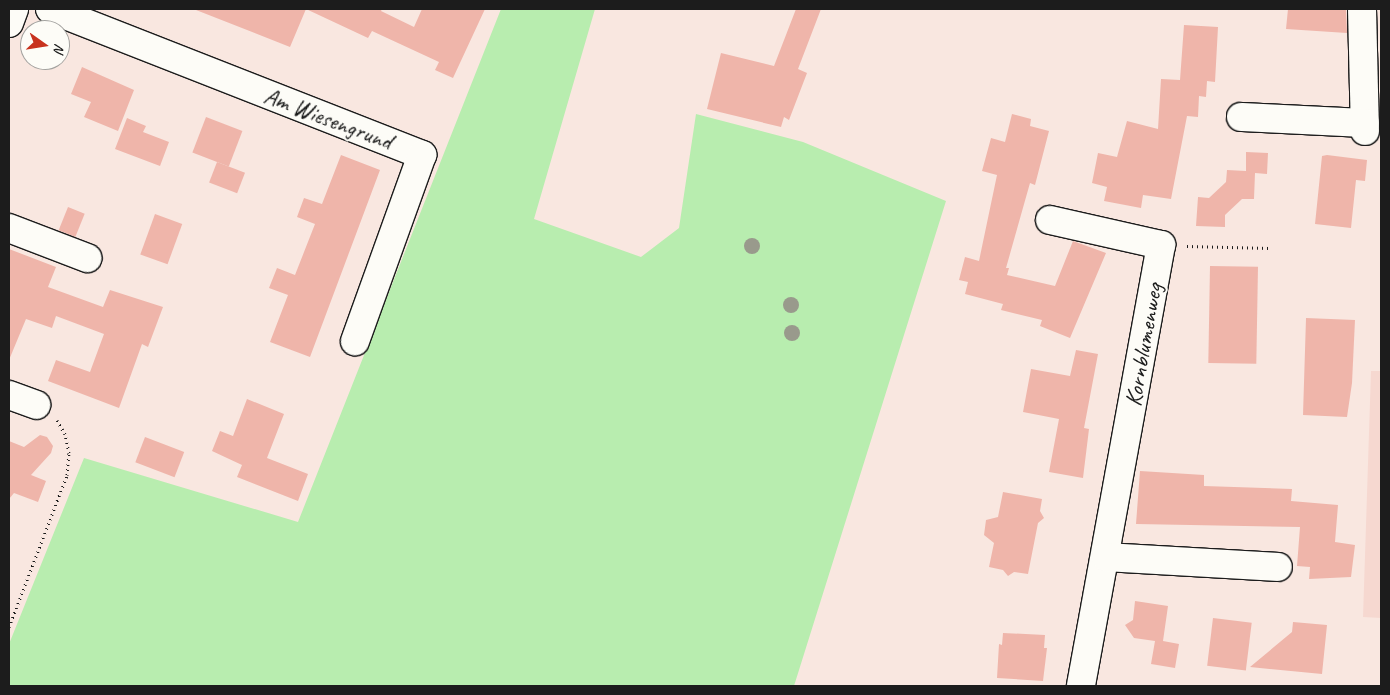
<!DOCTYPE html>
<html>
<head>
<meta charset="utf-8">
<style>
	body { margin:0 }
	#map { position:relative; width:1390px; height:695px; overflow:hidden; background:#f9e7e0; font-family:Caveat,sans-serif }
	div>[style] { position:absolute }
	.built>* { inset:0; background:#f6d8d0 }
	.green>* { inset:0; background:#b8edaf }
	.building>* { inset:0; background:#efb5aa; transform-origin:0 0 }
	.path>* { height:3px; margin-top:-1.5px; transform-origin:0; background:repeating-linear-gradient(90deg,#1c1c1c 0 1px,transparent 0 5px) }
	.roads { filter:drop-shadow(1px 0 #1c1c1c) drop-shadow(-1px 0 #1c1c1c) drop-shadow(0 1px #1c1c1c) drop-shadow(0 -1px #1c1c1c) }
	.minor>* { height:28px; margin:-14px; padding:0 14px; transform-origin:14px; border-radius:14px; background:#fdfcf7 }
	.trees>* { width:16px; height:16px; margin:-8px; border-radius:50%; background:#999a8c }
	span { translate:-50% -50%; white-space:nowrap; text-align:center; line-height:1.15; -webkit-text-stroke:4px #fdfcf7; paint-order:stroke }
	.street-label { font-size:24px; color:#1c1c1c }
	.frame { position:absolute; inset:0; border:10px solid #1c1c1c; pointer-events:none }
	.north { position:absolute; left:20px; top:20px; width:50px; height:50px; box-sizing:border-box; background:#fdfcf7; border:1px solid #a3a29f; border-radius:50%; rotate:103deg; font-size:14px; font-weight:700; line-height:20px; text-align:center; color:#1c1c1c }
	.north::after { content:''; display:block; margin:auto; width:18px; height:22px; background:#c8321e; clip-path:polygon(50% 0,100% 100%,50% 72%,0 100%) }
</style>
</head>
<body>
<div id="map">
	<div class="built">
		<div style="clip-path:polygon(1371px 371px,1381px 371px,1381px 618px,1363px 617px)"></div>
	</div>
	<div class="green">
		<div style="clip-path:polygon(501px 9px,595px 9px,534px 219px,641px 257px,679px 228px,696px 114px,803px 142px,946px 201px,794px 686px,9px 686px,9px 644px,84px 458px,298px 522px)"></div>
	</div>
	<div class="building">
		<div style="clip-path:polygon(306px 9px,290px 47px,196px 10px,382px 9px,381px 11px,414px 27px,422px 9px,485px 9px,453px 78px,435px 70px,439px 62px,372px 31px,368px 38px)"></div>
		<div style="clip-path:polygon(796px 9px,821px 9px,798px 69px,807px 73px,789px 120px,784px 117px,781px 127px,707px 109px,721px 53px,774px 66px)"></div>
		<div style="clip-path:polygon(1288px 9px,1346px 9px,1347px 33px,1286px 29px)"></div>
		<div style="clip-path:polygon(1184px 25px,1218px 27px,1215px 82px,1207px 81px,1206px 97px,1199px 96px,1198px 117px,1187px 116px,1171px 199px,1143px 195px,1141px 208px,1104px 201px,1107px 187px,1092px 183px,1098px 153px,1117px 157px,1127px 121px,1158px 129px,1161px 79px,1180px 80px)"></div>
		<div style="clip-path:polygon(82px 67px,134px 90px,118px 131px,84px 117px,91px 102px,71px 94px)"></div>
		<div style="clip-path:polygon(1012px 114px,1031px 119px,1030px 126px,1049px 131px,1035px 185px,1030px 183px,1006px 268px,1009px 268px,1007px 275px,1055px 286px,1073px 241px,1106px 253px,1070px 338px,1040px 326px,1042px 320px,1001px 310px,1003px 304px,965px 294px,968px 282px,959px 280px,965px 257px,979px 261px,997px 175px,982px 171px,991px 138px,1005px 142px)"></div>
		<div style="left:206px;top:117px;width:39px;height:38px;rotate:21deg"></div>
		<div style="clip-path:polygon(127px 118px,146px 126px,143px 132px,169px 142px,160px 166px,115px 149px)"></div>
		<div style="clip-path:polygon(1246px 152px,1268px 153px,1267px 174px,1255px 173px,1254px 199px,1242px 199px,1225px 215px,1225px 227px,1196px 226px,1198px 197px,1209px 198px,1226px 182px,1227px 170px,1246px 171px)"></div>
		<div style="clip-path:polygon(341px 155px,380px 170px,310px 357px,270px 342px,288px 295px,269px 288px,277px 268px,295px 275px,315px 224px,297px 217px,304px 198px,322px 204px)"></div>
		<div style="clip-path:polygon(1327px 155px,1367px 160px,1365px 181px,1356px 180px,1351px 228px,1315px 224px,1322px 156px)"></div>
		<div style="left:217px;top:162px;width:30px;height:22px;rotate:21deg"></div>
		<div style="left:68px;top:207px;width:18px;height:25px;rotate:22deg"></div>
		<div style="left:155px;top:214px;width:29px;height:43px;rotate:20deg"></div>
		<div style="clip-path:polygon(9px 249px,56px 267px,48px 287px,103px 307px,110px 290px,163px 307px,148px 347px,142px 344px,119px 408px,48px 381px,56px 360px,90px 372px,104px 334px,56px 316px,52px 328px,26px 319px,9px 360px)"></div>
		<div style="left:1210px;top:266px;width:48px;height:97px;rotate:1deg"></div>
		<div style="clip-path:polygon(1306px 318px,1355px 320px,1352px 383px,1347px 417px,1303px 415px)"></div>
		<div style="clip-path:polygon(1076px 350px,1098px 354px,1084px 428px,1089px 429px,1083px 478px,1049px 472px,1059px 419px,1023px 412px,1031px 369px,1070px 376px)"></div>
		<div style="clip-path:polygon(247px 399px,284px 414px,267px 458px,308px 474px,298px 501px,237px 477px,242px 465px,212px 451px,220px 431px,233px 436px)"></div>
		<div style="clip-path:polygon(40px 435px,47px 437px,53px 446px,51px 453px,31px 475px,46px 481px,38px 502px,14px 493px,9px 499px,9px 441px,24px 447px)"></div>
		<div style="left:145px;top:437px;width:42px;height:27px;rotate:21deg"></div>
		<div style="clip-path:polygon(1140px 471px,1204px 475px,1204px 486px,1292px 489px,1291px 501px,1338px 505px,1335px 542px,1355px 545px,1351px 577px,1309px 579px,1310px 567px,1297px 566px,1300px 527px,1136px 524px)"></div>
		<div style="clip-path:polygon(1003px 492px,1042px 499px,1040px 511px,1044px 518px,1038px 523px,1028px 574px,1014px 572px,1008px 576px,1003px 570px,989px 567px,994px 543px,984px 535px,986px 520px,998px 517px)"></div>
		<div style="clip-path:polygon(1135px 601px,1168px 606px,1163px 641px,1179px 644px,1175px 668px,1151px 664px,1155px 641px,1134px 638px,1125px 625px,1133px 620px)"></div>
		<div style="left:1213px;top:618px;width:39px;height:48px;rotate:7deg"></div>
		<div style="clip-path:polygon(1293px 622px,1327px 625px,1322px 674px,1250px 667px,1292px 632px)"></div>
		<div style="clip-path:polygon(1003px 633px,1045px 635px,1044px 648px,1047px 648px,1043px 681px,997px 678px,999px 644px,1002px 645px)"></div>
	</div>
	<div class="path">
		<div style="left:1187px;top:246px;width:83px;rotate:1.4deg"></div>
		<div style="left:9px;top:627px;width:163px;rotate:-69.1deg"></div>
		<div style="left:67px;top:475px;width:22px;rotate:-85deg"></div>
		<div style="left:69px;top:453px;width:19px;rotate:-102deg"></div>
		<div style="left:65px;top:434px;width:16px;rotate:-120deg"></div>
	</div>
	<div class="roads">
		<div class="minor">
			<div style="left:50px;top:9px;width:400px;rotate:21.4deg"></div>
			<div style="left:422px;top:155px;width:198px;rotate:109.8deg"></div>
			<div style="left:1362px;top:9px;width:122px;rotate:88.6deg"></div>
			<div style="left:9px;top:23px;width:15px;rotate:-70deg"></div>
			<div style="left:1241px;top:117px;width:124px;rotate:2.8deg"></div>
			<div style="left:1050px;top:220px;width:114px;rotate:12.7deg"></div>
			<div style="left:1161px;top:245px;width:448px;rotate:100.3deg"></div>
			<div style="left:9px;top:228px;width:84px;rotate:21deg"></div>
			<div style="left:9px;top:395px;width:29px;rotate:20deg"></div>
			<div style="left:1106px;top:557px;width:172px;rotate:3.3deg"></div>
		</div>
	</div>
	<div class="trees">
		<div style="left:752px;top:246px"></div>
		<div style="left:791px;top:305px"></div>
		<div style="left:792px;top:333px"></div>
	</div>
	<div class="street-label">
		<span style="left:328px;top:119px;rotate:21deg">Am Wiesengrund</span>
		<span style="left:1144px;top:345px;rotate:-80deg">Kornblumenweg</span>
	</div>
	<div class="frame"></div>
	<div class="north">N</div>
</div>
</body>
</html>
